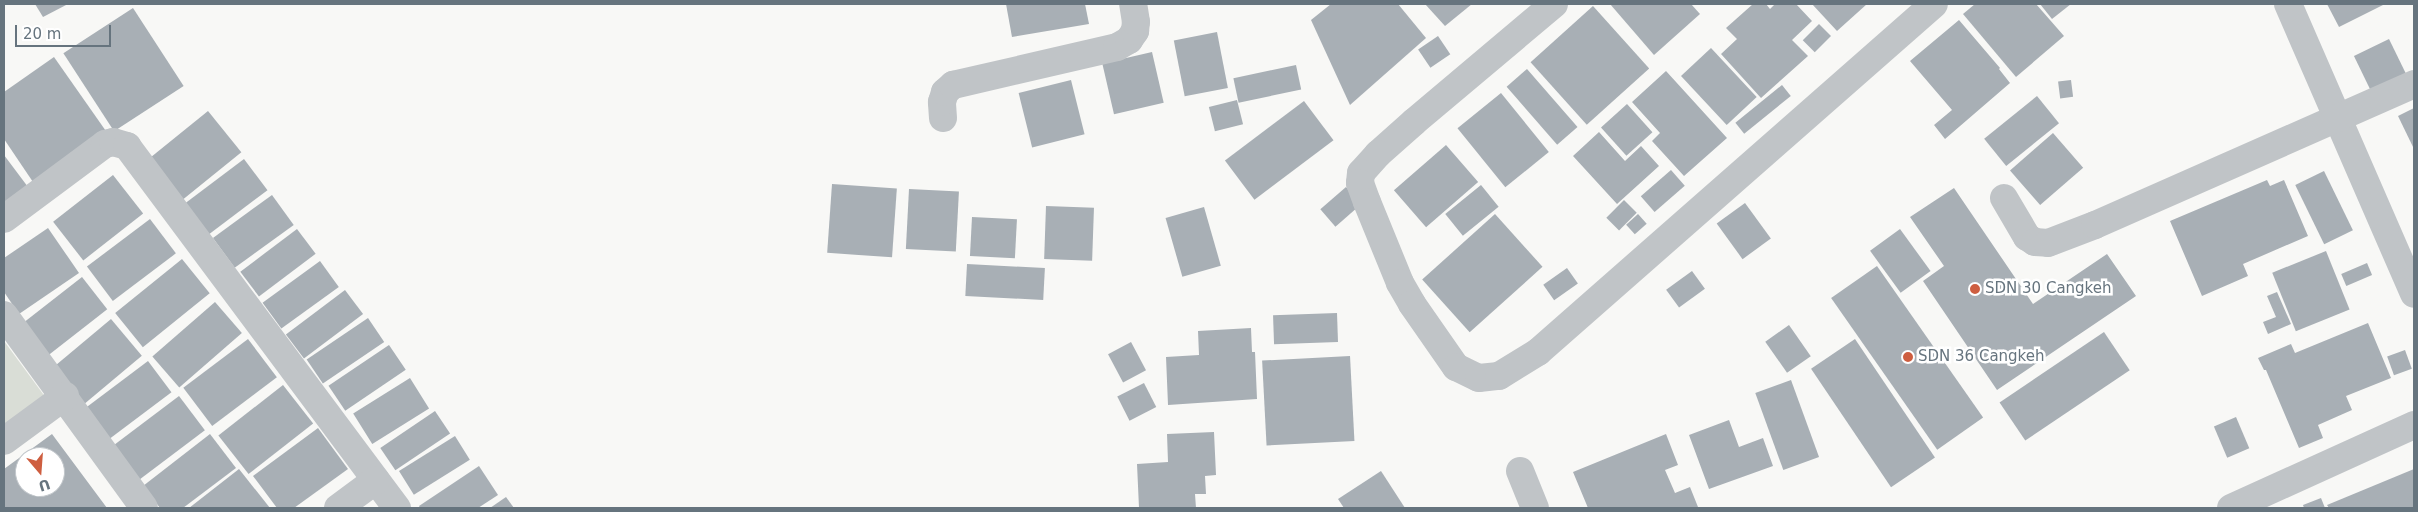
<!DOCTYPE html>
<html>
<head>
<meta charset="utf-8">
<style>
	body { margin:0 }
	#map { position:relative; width:2418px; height:512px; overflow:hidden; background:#f8f8f6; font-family:"DejaVu Sans",sans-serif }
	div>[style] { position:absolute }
	.green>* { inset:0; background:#d9ddd6 }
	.building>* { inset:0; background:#a8afb5; transform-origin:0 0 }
	.street>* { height:28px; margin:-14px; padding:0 14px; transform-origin:14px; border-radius:14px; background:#c0c4c7 }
	.dots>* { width:14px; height:14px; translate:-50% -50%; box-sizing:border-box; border:2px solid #fff; border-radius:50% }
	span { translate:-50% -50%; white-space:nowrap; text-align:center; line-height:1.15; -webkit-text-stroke:5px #fff; paint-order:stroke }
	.poi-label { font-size:15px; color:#66747e }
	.left { translate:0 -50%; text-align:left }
	.frame { position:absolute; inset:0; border:5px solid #66747e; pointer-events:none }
	.north { position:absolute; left:15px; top:447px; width:50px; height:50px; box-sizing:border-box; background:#fff; border:1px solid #c2c7cb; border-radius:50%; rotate:162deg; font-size:14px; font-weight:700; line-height:20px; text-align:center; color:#66747e }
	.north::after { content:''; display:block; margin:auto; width:18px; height:22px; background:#ce5e40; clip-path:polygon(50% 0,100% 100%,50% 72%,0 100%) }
	.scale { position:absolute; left:15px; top:25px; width:96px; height:22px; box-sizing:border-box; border:2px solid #66747e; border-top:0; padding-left:6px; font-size:15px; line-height:18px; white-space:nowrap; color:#66747e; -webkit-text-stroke:4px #fff; paint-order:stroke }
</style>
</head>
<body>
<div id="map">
	<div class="green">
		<div style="clip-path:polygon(4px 341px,46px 398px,4px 429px)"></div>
	</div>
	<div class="building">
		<div style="clip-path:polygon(35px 4px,68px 4px,43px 17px)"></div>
		<div style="clip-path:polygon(1006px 4px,1085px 4px,1089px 24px,1012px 37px)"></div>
		<div style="clip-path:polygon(1331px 4px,1398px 4px,1426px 38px,1350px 105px,1311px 20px)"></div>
		<div style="clip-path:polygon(1425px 4px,1472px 4px,1445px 26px)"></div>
		<div style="clip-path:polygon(1610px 4px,1691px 4px,1700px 14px,1654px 55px)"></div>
		<div style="clip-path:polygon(1753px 4px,1766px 4px,1770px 9px,1775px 4px,1796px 4px,1812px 21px,1792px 40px,1808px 56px,1761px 98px,1721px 54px,1737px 39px,1726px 28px)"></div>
		<div style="clip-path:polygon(1812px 4px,1867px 4px,1837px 31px)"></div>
		<div style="clip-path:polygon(1975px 4px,2036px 4px,2064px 36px,2016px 77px,1963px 14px)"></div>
		<div style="clip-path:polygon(2040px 4px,2071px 4px,2052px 19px)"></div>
		<div style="clip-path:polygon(2327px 4px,2385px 4px,2339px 27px)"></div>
		<div style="left:1593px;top:6px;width:84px;height:84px;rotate:48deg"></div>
		<div style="left:133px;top:8px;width:93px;height:83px;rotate:57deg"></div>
		<div style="clip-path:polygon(1959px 20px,2000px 68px,1999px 69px,2010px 83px,1945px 139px,1934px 125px,1952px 110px,1910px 61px)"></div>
		<div style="left:1819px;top:24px;width:17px;height:23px;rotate:45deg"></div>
		<div style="left:1217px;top:32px;width:57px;height:44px;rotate:79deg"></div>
		<div style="left:1438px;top:36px;width:22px;height:24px;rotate:56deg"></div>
		<div style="left:2389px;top:39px;width:39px;height:39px;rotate:64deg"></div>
		<div style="left:1711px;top:48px;width:67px;height:41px;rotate:47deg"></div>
		<div style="left:1152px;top:52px;width:52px;height:51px;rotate:77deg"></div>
		<div style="clip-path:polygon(54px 57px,108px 134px,35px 185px,4px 139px,4px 92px)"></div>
		<div style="left:1296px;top:65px;width:25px;height:64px;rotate:78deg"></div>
		<div style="left:1527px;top:69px;width:77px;height:27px;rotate:49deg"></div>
		<div style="clip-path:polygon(1666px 71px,1727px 138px,1684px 176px,1652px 141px,1660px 133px,1632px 102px)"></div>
		<div style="left:1071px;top:80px;width:56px;height:54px;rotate:76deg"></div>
		<div style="left:2071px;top:80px;width:17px;height:13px;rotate:83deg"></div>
		<div style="left:1782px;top:85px;width:14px;height:60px;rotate:51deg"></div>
		<div style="left:1501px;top:93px;width:76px;height:56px;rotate:51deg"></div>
		<div style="left:2037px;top:96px;width:35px;height:68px;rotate:51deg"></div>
		<div style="left:1237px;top:100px;width:25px;height:29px;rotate:76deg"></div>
		<div style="left:1304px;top:101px;width:49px;height:99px;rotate:53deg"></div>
		<div style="left:1627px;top:104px;width:38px;height:35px;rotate:48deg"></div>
		<div style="clip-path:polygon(2414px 108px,2414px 149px,2398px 116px)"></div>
		<div style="left:208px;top:111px;width:53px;height:78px;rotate:51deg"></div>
		<div style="clip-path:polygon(1599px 132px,1625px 161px,1641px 146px,1659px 166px,1617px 204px,1573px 156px)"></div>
		<div style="left:2053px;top:133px;width:46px;height:57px;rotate:49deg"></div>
		<div style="left:1446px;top:145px;width:49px;height:69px;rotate:49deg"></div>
		<div style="clip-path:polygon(4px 155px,31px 191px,4px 211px)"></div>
		<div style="left:244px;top:159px;width:39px;height:74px;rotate:53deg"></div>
		<div style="left:1671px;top:170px;width:21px;height:40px;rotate:49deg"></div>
		<div style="left:2324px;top:171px;width:66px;height:32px;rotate:64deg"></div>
		<div style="left:113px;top:175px;width:49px;height:76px;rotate:52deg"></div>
		<div style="clip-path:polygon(2267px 180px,2270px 186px,2284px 180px,2308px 236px,2243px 264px,2248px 276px,2202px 296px,2170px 221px)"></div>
		<div style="left:832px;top:184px;width:65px;height:69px;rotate:4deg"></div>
		<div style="left:1481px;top:185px;width:28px;height:46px;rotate:51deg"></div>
		<div style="left:1346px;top:187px;width:23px;height:34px;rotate:49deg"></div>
		<div style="clip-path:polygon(1954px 188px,2033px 304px,2107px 254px,2136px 296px,1997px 390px,1923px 281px,1944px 266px,1910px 217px)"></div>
		<div style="left:909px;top:189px;width:50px;height:60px;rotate:3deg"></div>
		<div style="left:272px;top:195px;width:37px;height:73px;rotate:54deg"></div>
		<div style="left:1624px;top:200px;width:18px;height:25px;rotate:45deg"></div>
		<div style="left:1745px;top:203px;width:44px;height:35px;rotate:54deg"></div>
		<div style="left:1046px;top:206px;width:48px;height:53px;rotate:2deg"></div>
		<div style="left:1204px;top:207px;width:61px;height:40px;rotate:74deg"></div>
		<div style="left:1495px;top:214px;width:71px;height:98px;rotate:48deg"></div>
		<div style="left:1638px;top:214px;width:13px;height:16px;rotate:48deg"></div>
		<div style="left:972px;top:217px;width:45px;height:39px;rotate:3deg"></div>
		<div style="left:150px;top:219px;width:43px;height:79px;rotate:53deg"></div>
		<div style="clip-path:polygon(48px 228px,79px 273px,19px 314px,4px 292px,4px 258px)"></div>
		<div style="left:297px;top:229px;width:31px;height:71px;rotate:53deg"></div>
		<div style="left:1900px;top:229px;width:52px;height:37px;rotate:54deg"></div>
		<div style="left:2326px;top:251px;width:63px;height:58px;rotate:68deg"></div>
		<div style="left:182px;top:259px;width:44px;height:86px;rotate:51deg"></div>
		<div style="left:320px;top:261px;width:32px;height:71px;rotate:54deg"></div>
		<div style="left:2367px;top:263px;width:13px;height:28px;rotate:67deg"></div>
		<div style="left:967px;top:264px;width:78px;height:32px;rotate:3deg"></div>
		<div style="left:1877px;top:266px;width:185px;height:56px;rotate:55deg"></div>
		<div style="left:1567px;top:268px;width:19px;height:29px;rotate:55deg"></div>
		<div style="left:1692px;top:271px;width:22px;height:32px;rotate:54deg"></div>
		<div style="left:82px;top:277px;width:41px;height:78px;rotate:52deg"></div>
		<div style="left:345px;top:290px;width:30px;height:74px;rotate:53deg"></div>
		<div style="clip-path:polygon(2277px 292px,2291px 324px,2268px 334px,2263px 322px,2276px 317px,2267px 296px)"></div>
		<div style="left:215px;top:302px;width:41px;height:83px;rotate:49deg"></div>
		<div style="left:1337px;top:313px;width:29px;height:64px;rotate:88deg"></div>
		<div style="left:368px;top:318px;width:29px;height:74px;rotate:56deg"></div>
		<div style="left:111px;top:319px;width:48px;height:76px;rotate:50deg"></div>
		<div style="clip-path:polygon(2368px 323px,2391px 378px,2346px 396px,2352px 410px,2318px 425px,2323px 438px,2299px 448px,2266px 370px,2264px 370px,2258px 358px,2291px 344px,2295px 353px)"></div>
		<div style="left:1789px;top:325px;width:38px;height:29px;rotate:55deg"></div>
		<div style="clip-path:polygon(1251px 328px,1252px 352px,1255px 352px,1257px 399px,1168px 405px,1166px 357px,1199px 355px,1198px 331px)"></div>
		<div style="left:2104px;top:332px;width:46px;height:126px;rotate:56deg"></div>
		<div style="left:248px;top:339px;width:48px;height:81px;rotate:53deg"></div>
		<div style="left:1855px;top:339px;width:143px;height:53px;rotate:56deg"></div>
		<div style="left:1131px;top:342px;width:32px;height:26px;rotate:62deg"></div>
		<div style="left:389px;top:345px;width:30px;height:73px;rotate:56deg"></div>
		<div style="left:2405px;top:350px;width:20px;height:19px;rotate:70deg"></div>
		<div style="left:1350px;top:356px;width:85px;height:88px;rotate:87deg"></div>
		<div style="left:148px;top:361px;width:39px;height:82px;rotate:53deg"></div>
		<div style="left:410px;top:378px;width:36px;height:67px;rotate:58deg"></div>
		<div style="left:1791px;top:380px;width:82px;height:38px;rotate:70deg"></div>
		<div style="left:1144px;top:383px;width:27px;height:30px;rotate:63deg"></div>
		<div style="left:283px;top:385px;width:49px;height:82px;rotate:52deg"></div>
		<div style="left:179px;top:396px;width:43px;height:83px;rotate:53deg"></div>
		<div style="left:435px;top:411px;width:27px;height:66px;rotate:56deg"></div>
		<div style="left:2236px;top:417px;width:34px;height:24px;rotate:67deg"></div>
		<div style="clip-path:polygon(1729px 420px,1739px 447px,1763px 438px,1773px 466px,1709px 489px,1689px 435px)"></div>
		<div style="clip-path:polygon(318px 428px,348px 469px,294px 508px,277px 508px,253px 476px)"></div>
		<div style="clip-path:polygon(1214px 432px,1216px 475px,1205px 476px,1206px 494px,1195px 494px,1196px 508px,1139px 508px,1137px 464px,1168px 462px,1167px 434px)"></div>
		<div style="clip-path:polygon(evenodd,52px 434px,107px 508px,4px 508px,4px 469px,52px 434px,25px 457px,55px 457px,55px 487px,25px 487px,25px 457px)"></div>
		<div style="clip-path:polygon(210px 434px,236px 468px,183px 508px,160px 508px,143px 486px)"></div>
		<div style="clip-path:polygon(1666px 434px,1678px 465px,1665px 470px,1675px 493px,1690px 487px,1698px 507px,1588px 508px,1573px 472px)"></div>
		<div style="left:455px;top:436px;width:28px;height:66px;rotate:58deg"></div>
		<div style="clip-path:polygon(479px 466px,498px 495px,478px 508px,420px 508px,419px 506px)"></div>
		<div style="clip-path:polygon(239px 469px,270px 508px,189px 508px)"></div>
		<div style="clip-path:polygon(2414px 469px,2414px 508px,2329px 508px,2327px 505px)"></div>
		<div style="clip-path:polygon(1381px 471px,1405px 508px,1344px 508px,1338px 499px)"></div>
		<div style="clip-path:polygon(506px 497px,514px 508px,490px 508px)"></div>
		<div style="clip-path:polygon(2321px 498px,2325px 508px,2304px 508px,2303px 505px)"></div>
	</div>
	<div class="street">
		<div style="left:1554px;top:4px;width:183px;rotate:139.9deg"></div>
		<div style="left:1414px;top:122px;width:48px;rotate:138.4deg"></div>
		<div style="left:1378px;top:154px;width:25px;rotate:132deg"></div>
		<div style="left:1361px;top:173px;width:10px;rotate:96deg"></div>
		<div style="left:1360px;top:183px;width:20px;rotate:70deg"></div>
		<div style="left:1367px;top:202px;width:87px;rotate:67.8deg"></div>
		<div style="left:1400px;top:283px;width:24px;rotate:60deg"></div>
		<div style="left:1412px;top:304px;width:77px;rotate:55.1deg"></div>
		<div style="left:1456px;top:367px;width:25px;rotate:26deg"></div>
		<div style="left:1479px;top:378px;width:20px;rotate:-6deg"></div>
		<div style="left:1499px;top:376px;width:46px;rotate:-31.6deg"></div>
		<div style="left:1538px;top:352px;width:527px;rotate:-41.31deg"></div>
		<div style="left:2288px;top:4px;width:316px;rotate:66.5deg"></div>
		<div style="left:943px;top:118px;width:16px;rotate:-94deg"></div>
		<div style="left:942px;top:102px;width:10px;rotate:-73deg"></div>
		<div style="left:945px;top:92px;width:11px;rotate:-41deg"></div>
		<div style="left:953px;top:85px;width:168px;rotate:-13deg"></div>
		<div style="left:1117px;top:47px;width:14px;rotate:-30deg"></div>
		<div style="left:1129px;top:40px;width:11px;rotate:-56deg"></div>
		<div style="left:1135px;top:31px;width:9px;rotate:-84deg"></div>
		<div style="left:1136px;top:22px;width:18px;rotate:-99deg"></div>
		<div style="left:2004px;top:198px;width:45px;rotate:59.5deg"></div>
		<div style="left:2027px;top:237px;width:9px;rotate:32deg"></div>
		<div style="left:2035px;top:242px;width:13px;rotate:4deg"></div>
		<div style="left:2048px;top:243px;width:50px;rotate:-21deg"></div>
		<div style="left:2095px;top:225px;width:349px;rotate:-23.8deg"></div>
		<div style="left:4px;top:219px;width:126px;rotate:-36.6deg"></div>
		<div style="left:105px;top:144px;width:8px;rotate:-14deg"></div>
		<div style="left:113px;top:142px;width:15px;rotate:16deg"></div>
		<div style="left:127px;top:146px;width:452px;rotate:53.3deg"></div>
		<div style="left:4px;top:315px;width:238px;rotate:54deg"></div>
		<div style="left:4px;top:441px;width:76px;rotate:-36.4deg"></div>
		<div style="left:1520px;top:471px;width:40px;rotate:68deg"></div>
		<div style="left:338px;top:508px;width:47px;rotate:-36.4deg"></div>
		<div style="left:2231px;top:508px;width:201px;rotate:-24.4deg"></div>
	</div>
	<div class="dots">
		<div style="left:1975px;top:289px;background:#ce5e40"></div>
		<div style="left:1908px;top:357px;background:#ce5e40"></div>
	</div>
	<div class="poi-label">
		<span class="left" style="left:1985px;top:289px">SDN 30 Cangkeh</span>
		<span class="left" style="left:1918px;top:357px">SDN 36 Cangkeh</span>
	</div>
	<div class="frame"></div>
	<div class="north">U</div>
	<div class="scale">20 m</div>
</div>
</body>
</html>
